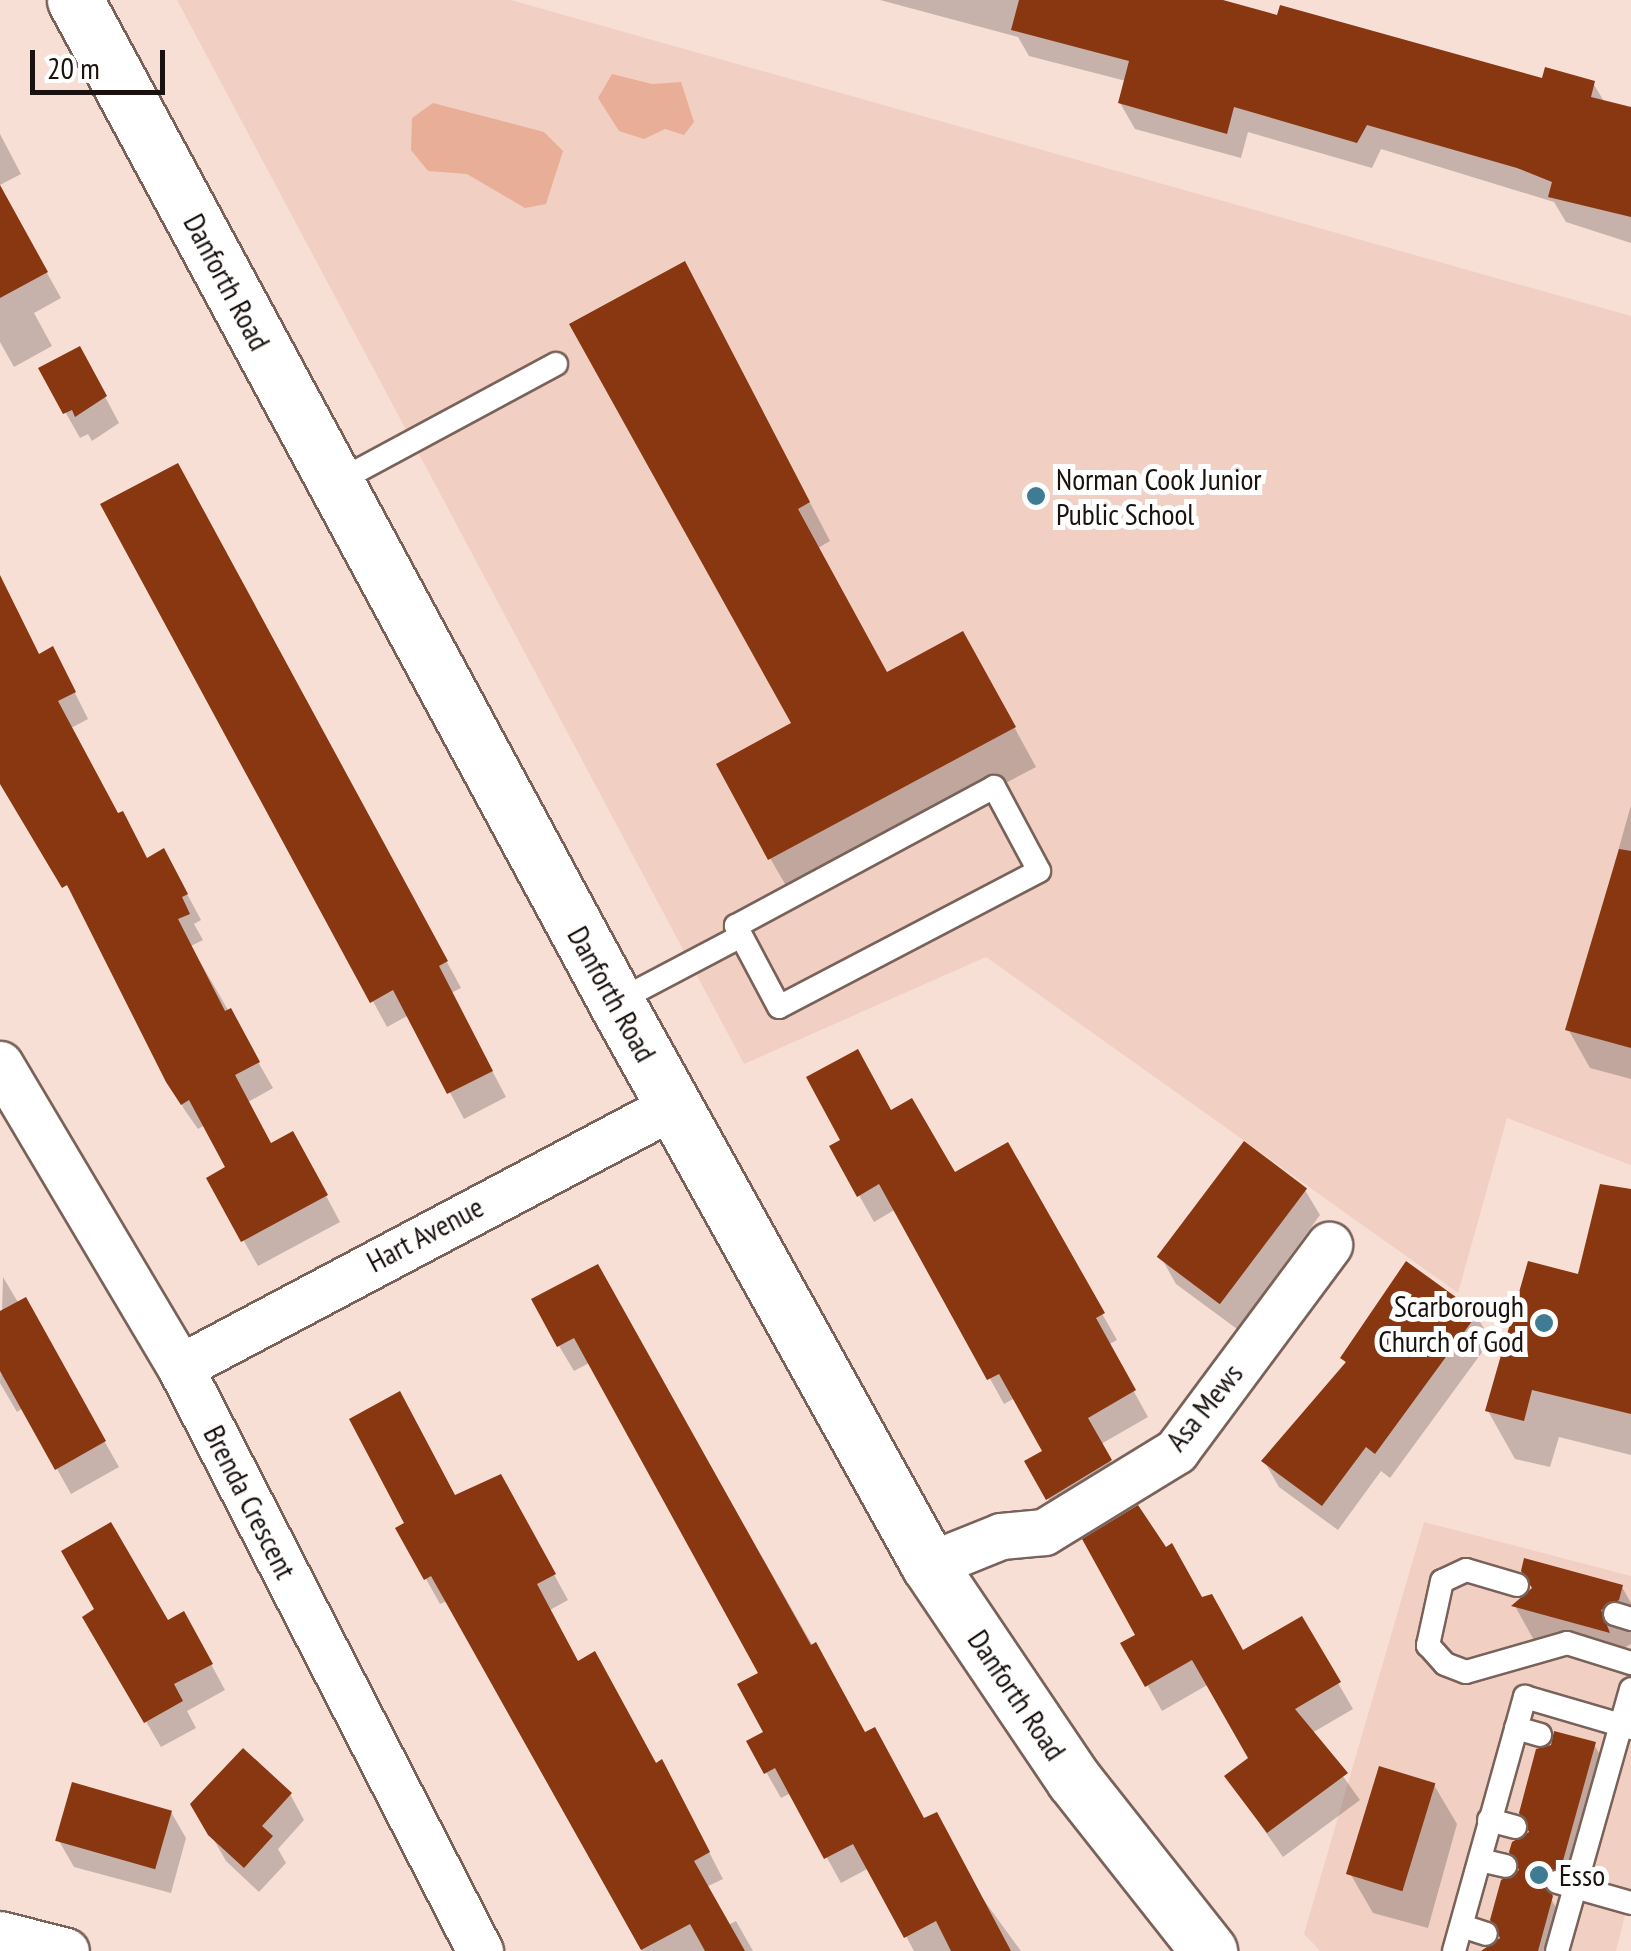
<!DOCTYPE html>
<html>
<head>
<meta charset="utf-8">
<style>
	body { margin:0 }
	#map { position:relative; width:1631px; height:1951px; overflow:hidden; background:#f8dfd5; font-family:"PT Sans Narrow",sans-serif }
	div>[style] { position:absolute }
	.built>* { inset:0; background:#f1d0c3 }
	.green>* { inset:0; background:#e8ae97 }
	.shadow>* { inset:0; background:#0003 }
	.building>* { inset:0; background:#883711; transform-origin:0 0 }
	.roads { filter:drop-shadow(2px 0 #78625a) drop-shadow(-2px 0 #78625a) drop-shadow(0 2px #78625a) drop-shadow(0 -2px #78625a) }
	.service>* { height:22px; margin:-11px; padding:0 11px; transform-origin:11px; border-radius:11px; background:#fff }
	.minor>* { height:45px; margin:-22.5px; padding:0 22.5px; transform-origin:22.5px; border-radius:22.5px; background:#fff }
	.secondary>* { height:55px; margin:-27.5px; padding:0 27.5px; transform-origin:27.5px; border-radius:27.5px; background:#fff }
	.dots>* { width:28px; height:28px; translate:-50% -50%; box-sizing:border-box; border:5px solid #fff; border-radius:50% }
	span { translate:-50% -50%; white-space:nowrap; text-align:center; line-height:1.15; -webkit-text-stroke:10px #fff; paint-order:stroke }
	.street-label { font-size:30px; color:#1a120e }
	.poi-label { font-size:30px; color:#1a120e }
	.left { translate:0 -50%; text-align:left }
	.right { translate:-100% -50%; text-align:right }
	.scale { position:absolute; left:30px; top:50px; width:135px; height:45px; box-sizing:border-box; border:5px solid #1a120e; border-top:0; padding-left:12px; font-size:30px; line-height:35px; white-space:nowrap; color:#1a120e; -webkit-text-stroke:8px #fff; paint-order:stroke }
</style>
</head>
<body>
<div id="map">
	<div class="built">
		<div style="clip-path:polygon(177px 0,511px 0,1631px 316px,1631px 1165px,1507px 1118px,1458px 1293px,986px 957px,744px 1064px)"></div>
		<div style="clip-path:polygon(1424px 1522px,1631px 1576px,1631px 1892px,1616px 1951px,1320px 1951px,1304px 1934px)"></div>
	</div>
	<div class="green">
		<div style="clip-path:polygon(612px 74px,652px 84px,681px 82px,694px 122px,684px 135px,665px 129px,644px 139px,619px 131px,598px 98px)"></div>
		<div style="clip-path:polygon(433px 103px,544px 132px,563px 151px,546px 204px,525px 208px,467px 174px,428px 171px,411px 150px,412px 118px)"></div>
	</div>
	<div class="shadow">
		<div style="clip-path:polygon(880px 0,1211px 0,1544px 81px,1593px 83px,1605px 103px,1631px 110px,1631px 243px,1566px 222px,1554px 202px,1381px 149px,1372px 168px,1248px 132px,1241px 158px,1135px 129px,1120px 103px,1126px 81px,1029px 56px,1018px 37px)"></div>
		<div style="clip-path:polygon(0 134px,21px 174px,0 185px)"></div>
		<div style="clip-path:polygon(0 189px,61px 298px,34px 313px,52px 346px,14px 367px,0 342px)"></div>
		<div style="clip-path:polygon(706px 303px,830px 541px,818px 548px,887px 675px,984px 672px,1036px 767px,792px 896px,770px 858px,794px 724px)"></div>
		<div style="clip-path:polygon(41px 369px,93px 374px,119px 423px,92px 441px,88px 434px,80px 438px)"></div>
		<div style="clip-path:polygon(103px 505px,318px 731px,453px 973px,461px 988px,451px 993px,506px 1097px,464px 1119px,409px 1015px,387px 1027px)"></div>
		<div style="clip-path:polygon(0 577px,40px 656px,66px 675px,88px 719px,71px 728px,118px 816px,148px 861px,178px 877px,201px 920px,194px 924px,203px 940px,191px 946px,273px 1088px,248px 1102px,271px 1146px,307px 1160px,340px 1222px,258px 1266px,209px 1179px,229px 1168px,205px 1125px,198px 1129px,184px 1109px,82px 910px,0 777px)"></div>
		<div style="clip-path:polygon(1631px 805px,1631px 1079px,1590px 1068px,1568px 1029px)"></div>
		<div style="clip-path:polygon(891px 1113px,954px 1175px,1007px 1146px,1117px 1340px,1108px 1345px,1148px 1417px,1101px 1444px,1124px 1486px,1063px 1524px,1027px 1462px,1045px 1452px,1015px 1398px,1004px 1404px,896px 1209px,874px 1222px,832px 1147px)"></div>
		<div style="clip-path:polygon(1305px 1190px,1320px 1215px,1237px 1329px,1176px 1284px,1162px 1259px)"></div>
		<div style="clip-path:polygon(1631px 1192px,1631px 1455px,1559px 1437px,1550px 1467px,1515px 1459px,1488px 1411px)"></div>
		<div style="clip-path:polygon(597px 1267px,864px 1736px,1021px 1951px,914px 1951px,869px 1868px,841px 1883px,791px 1793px,781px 1798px,749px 1742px,767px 1733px,761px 1674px,591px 1362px,574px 1371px,559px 1346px)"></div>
		<div style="clip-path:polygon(3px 1277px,19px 1304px,25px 1301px,119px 1467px,71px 1494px,23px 1408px,17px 1412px,0 1383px)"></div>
		<div style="clip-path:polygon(1476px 1315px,1491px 1340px,1390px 1478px,1381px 1471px,1338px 1530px,1279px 1487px,1264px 1461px,1347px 1365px,1343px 1358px)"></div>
		<div style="clip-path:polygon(455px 1498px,515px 1503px,568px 1600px,550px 1610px,578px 1663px,676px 1788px,723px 1879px,706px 1887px,728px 1925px,736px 1921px,753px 1951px,642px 1951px,447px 1601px,440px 1604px,398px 1529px)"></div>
		<div style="clip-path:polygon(1622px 1587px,1631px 1603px,1631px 1644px,1621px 1650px,1536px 1644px,1515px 1606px)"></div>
		<div style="clip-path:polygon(1201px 1600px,1242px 1653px,1301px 1619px,1353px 1709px,1312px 1733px,1360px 1800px,1283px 1857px,1227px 1777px,1251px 1759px,1209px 1684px,1162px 1711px,1124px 1644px)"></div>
		<div style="clip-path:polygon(85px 1618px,167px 1623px,198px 1640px,225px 1690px,187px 1711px,196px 1728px,161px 1747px)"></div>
		<div style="clip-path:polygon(1594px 1744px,1601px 1757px,1567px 1880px,1547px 1892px,1558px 1911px,1547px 1951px,1484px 1951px,1504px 1939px,1533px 1831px)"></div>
		<div style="clip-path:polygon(1434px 1785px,1457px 1824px,1428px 1928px,1373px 1913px,1351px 1875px)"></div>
		<div style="clip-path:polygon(290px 1794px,304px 1820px,278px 1849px,286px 1863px,259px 1892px,226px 1861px,194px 1805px)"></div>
		<div style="clip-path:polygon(171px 1812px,186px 1838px,171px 1893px,74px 1867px,59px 1841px)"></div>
	</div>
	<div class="building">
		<div style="clip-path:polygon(1019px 0,1223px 0,1277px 15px,1280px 5px,1542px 78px,1545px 67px,1595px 81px,1591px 97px,1631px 107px,1631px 217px,1548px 197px,1552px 182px,1517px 168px,1367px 125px,1357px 143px,1234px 107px,1227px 134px,1118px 103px,1129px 61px,1011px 30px)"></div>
		<div style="clip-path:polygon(0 185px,48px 272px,0 298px)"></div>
		<div style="clip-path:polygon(685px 261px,810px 502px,798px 509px,887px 672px,963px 631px,1016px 727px,768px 860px,716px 764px,791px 723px,569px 324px)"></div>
		<div style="clip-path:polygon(80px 346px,107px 396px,75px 417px,72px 410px,63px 414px,38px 368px)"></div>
		<div style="clip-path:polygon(178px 463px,448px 961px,439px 966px,493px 1071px,447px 1094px,393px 990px,370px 1003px,100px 504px)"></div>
		<div style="clip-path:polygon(0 575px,39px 654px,53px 646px,76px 692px,58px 701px,118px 813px,123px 811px,147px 858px,164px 848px,188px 894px,182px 897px,190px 914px,178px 919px,225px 1011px,231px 1008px,260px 1062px,235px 1075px,271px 1143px,293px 1131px,328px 1195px,241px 1242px,206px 1178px,225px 1167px,189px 1100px,181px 1105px,166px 1082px,67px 885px,62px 888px,0 784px)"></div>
		<div style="clip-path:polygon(1619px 849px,1631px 851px,1631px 1048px,1565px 1030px)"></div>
		<div style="clip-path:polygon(858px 1049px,891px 1110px,912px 1098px,955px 1172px,1008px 1142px,1105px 1313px,1096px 1318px,1136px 1390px,1088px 1418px,1112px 1460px,1046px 1500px,1024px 1461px,1042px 1451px,999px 1374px,987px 1380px,879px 1184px,857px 1197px,829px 1146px,840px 1140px,806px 1077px)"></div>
		<div style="left:1244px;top:1141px;width:79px;height:145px;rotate:37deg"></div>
		<div style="clip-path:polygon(1600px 1184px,1631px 1189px,1631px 1414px,1532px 1390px,1524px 1421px,1485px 1411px,1528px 1261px,1578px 1274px)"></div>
		<div style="clip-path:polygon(1406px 1261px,1478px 1313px,1375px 1454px,1366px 1447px,1322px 1506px,1261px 1461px,1346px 1362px,1340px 1358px)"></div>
		<div style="clip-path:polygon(598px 1264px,811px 1645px,816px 1642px,865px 1732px,875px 1727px,924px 1818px,937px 1812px,1011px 1951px,951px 1951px,936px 1921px,904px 1938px,853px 1844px,824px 1859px,775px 1768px,764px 1774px,746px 1741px,763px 1732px,737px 1684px,758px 1673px,574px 1338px,557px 1347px,531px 1299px)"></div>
		<div style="clip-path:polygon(26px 1297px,106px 1441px,55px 1470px,0 1371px,0 1311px)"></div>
		<div style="clip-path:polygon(400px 1391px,455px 1495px,501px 1474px,556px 1574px,537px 1584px,578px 1661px,595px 1651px,656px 1763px,662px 1759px,710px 1852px,694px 1861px,745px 1951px,705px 1951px,690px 1924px,641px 1950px,431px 1576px,424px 1580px,395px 1528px,404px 1523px,349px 1419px)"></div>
		<div style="clip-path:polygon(1138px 1505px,1166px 1547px,1172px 1543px,1202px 1597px,1212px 1594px,1243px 1650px,1302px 1616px,1341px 1682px,1295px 1709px,1348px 1773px,1267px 1833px,1224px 1776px,1248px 1758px,1192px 1660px,1145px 1687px,1120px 1643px,1135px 1635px,1082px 1539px)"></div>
		<div style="clip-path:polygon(111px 1522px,168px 1620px,184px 1611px,213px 1664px,174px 1684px,183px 1701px,144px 1723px,82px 1617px,94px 1609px,61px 1551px)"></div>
		<div style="clip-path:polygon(1524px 1558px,1623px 1585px,1619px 1600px,1601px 1610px,1610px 1633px,1511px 1606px,1532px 1588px,1521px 1571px)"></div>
		<div style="clip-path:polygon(1554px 1731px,1596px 1742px,1561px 1868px,1542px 1879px,1553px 1896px,1538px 1951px,1481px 1951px,1500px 1938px,1490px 1920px,1501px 1880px,1519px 1870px,1509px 1852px,1512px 1842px,1529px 1832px,1519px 1813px,1536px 1749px,1551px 1745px)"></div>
		<div style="clip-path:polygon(243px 1748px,292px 1793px,262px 1826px,273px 1836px,244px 1868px,208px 1835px,190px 1804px)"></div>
		<div style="left:1379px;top:1766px;width:59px;height:113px;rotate:17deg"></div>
		<div style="left:72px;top:1782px;width:104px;height:61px;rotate:16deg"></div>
	</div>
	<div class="roads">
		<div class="service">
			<div style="left:335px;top:483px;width:251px;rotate:-28.3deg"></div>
			<div style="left:994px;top:787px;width:95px;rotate:61.8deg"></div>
			<div style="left:1039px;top:871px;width:293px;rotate:152.4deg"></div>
			<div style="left:779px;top:1007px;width:92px;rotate:-118deg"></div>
			<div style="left:736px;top:926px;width:293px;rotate:-28.3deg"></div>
			<div style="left:616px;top:1002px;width:141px;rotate:-27.8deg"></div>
			<div style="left:1517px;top:1585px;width:53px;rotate:-163.6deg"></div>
			<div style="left:1466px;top:1570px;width:26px;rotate:155deg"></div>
			<div style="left:1442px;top:1581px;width:66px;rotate:102.3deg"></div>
			<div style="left:1428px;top:1645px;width:25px;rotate:48deg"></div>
			<div style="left:1445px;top:1664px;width:22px;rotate:21deg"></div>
			<div style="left:1466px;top:1672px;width:105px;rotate:-16deg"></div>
			<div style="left:1567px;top:1643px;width:67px;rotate:17.4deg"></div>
			<div style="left:1615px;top:1614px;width:17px;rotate:17deg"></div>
			<div style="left:1516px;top:1728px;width:25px;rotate:16deg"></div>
			<div style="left:1489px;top:1820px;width:27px;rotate:15deg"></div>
			<div style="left:1480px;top:1860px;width:26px;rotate:13deg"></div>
			<div style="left:1557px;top:1882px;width:77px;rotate:15.8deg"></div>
			<div style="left:1462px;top:1926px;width:25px;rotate:18deg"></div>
			<div style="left:1454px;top:1951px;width:264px;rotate:-74.4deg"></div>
			<div style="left:1525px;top:1697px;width:110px;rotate:16.3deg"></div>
			<div style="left:1557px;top:1951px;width:272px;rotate:-74.2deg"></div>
		</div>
		<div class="minor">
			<div style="left:0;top:1064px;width:352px;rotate:59.3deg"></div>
			<div style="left:180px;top:1367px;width:657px;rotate:62.81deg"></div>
			<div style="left:180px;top:1367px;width:558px;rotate:-27.9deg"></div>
			<div style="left:929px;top:1565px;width:78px;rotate:-21.9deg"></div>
			<div style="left:1001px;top:1536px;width:43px;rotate:-5.3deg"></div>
			<div style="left:1044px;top:1532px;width:155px;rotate:-31.5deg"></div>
			<div style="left:1176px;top:1451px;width:257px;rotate:-53.4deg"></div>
			<div style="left:0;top:1934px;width:68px;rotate:14.4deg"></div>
		</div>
		<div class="secondary">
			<div style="left:75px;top:0;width:1139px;rotate:61.63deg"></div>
			<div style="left:616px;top:1002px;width:644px;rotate:60.93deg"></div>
			<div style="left:929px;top:1565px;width:259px;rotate:56deg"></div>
			<div style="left:1074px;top:1780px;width:218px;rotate:51.7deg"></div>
		</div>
	</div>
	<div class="dots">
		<div style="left:1036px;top:496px;background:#3f7b92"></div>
		<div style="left:1544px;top:1323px;background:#3f7b92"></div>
		<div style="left:1539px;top:1875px;background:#3f7b92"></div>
	</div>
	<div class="street-label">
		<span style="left:227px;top:282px;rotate:62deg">Danforth Road</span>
		<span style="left:612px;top:994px;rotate:61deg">Danforth Road</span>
		<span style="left:425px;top:1234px;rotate:-28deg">Hart Avenue</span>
		<span style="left:1204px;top:1407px;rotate:-51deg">Asa Mews</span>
		<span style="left:250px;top:1502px;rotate:63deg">Brenda Crescent</span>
		<span style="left:1017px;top:1695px;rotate:56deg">Danforth Road</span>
	</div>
	<div class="poi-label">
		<span class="left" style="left:1056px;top:496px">Norman Cook Junior<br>Public School</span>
		<span class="right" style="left:1524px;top:1323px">Scarborough<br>Church of God</span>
		<span class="left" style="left:1559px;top:1875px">Esso</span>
	</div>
	<div class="scale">20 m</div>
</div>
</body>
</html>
